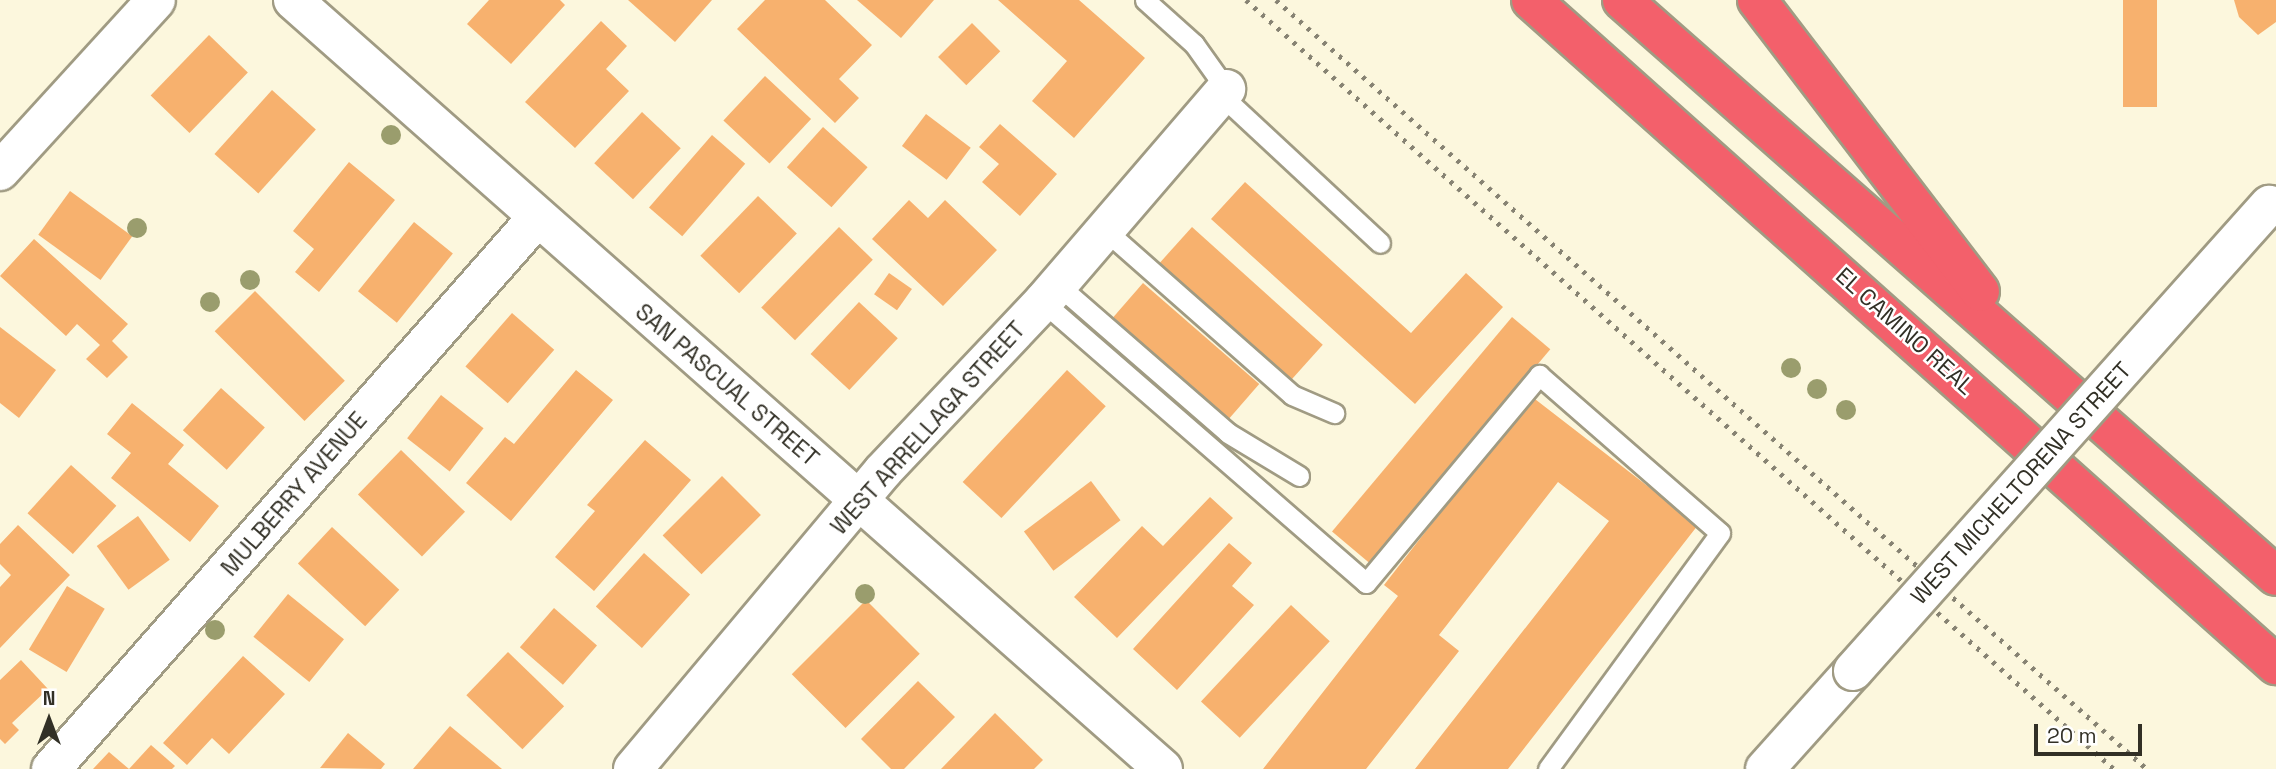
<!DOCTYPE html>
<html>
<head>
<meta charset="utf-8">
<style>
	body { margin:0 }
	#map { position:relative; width:2276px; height:769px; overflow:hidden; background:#fcf7dd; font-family:"Space Grotesk",sans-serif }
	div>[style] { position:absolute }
	.building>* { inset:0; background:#f7b16e; transform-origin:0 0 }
	.roads { filter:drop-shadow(2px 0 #a09b83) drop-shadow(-2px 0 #a09b83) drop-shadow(0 2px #a09b83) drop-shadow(0 -2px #a09b83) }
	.lane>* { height:19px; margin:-9.5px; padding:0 9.5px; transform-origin:9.5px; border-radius:9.5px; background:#fff }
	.street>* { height:38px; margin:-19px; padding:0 19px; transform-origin:19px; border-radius:19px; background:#fff }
	.secondary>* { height:38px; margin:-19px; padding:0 19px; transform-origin:19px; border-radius:19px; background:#fff }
	.highway>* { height:38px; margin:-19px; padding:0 19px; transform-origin:19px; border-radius:19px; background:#f3606b }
	.rail>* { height:5px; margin-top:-2.5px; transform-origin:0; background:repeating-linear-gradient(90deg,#878373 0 3.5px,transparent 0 10.5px) }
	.bridges { filter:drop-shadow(2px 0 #a09b83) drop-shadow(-2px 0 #a09b83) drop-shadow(0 2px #a09b83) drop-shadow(0 -2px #a09b83) }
	.secondary-bridge>* { height:38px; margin:-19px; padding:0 19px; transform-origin:19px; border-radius:19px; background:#fff }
	.trees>* { width:20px; height:20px; margin:-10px; border-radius:50%; background:#9a9d6d }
	span { translate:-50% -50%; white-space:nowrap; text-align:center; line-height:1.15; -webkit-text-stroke:5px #fff; paint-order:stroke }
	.street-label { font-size:23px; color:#323026 }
	.north { position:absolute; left:14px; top:685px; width:70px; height:70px; -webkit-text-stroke:5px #fff; paint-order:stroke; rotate:0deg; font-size:19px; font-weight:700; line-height:28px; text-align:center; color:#323026 }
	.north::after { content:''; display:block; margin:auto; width:24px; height:32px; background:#323026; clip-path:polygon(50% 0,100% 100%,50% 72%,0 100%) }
	.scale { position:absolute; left:2034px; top:724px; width:108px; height:32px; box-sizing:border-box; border:4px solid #323026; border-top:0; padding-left:9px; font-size:21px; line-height:24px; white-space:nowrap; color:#323026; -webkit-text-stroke:5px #fff; paint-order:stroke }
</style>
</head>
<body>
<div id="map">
	<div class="building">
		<div style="clip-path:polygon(489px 0,560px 0,565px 5px,511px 64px,467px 24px)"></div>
		<div style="clip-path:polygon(628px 0,712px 0,675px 42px)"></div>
		<div style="clip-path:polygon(765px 0,825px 0,872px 45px,839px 79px,859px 98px,835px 123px,737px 29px)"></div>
		<div style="clip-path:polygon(857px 0,934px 0,901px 38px)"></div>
		<div style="clip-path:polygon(998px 0,1079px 0,1145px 58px,1074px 138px,1032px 101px,1067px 61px)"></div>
		<div style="left:2123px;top:0;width:34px;height:107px"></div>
		<div style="clip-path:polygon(2234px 0,2276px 0,2276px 22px,2258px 35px,2239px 17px)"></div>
		<div style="clip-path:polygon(601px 21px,627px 46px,606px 69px,629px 91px,575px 148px,525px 102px)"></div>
		<div style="left:972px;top:23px;width:40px;height:48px;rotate:45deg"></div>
		<div style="left:209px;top:35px;width:54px;height:84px;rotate:44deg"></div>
		<div style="left:765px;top:76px;width:63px;height:61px;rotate:43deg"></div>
		<div style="left:272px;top:90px;width:59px;height:86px;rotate:42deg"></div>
		<div style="left:642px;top:112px;width:53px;height:70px;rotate:43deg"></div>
		<div style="left:926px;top:114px;width:56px;height:40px;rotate:37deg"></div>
		<div style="clip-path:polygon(1000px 124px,1057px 174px,1020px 216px,982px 182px,999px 164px,979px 147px)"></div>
		<div style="left:823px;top:127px;width:60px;height:54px;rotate:42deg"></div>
		<div style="left:712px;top:135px;width:44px;height:96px;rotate:41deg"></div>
		<div style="clip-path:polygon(349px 162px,395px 200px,319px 292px,295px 272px,314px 249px,293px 231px)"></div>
		<div style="clip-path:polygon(1245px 182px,1411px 333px,1466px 273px,1503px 307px,1415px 404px,1211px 219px)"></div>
		<div style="left:70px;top:191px;width:77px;height:54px;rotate:36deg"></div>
		<div style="left:758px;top:196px;width:54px;height:83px;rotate:44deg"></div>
		<div style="clip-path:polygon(909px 200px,928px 218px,945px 200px,997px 250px,943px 306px,872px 239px)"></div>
		<div style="left:414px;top:222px;width:50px;height:89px;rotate:39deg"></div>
		<div style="left:839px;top:227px;width:47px;height:112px;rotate:44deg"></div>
		<div style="left:1192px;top:227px;width:176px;height:52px;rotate:42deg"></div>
		<div style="clip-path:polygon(34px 239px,128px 324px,112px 341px,128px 357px,107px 378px,86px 359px,100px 345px,77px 324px,66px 336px,0 276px)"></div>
		<div style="left:889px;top:273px;width:28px;height:26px;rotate:35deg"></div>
		<div style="left:1143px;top:283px;width:154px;height:55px;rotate:41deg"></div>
		<div style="left:255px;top:291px;width:127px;height:57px;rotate:45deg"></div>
		<div style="left:859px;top:302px;width:53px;height:71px;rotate:43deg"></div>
		<div style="left:512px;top:313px;width:56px;height:71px;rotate:41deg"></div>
		<div style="left:1512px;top:317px;width:50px;height:280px;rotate:40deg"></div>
		<div style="clip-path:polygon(0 327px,56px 370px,19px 418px,0 403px)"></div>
		<div style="clip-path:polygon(576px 370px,613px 400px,511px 521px,466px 483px,505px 437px,514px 444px)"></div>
		<div style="left:1067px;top:370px;width:53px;height:153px;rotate:43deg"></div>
		<div style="left:221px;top:388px;width:59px;height:57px;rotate:42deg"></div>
		<div style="left:441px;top:395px;width:54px;height:55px;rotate:38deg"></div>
		<div style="clip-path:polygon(1531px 396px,1698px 525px,1508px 769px,1415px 769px,1609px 521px,1558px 482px,1439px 635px,1459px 651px,1366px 769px,1263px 769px,1398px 596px,1384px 585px)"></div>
		<div style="clip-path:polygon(132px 403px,184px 445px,168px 464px,219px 506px,190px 542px,111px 478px,131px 453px,107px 434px)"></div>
		<div style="clip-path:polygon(645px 440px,691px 480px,594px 591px,555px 557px,595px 511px,587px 505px)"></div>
		<div style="left:401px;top:450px;width:89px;height:62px;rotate:44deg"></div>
		<div style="left:71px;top:465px;width:61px;height:65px;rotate:42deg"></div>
		<div style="left:722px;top:476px;width:55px;height:84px;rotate:45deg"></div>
		<div style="left:1091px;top:481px;width:49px;height:84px;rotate:53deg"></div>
		<div style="clip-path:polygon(1210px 497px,1233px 518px,1117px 638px,1074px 597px,1142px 526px,1163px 546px)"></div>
		<div style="left:138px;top:516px;width:54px;height:51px;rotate:54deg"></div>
		<div style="clip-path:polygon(18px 525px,70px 575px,0 648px,0 587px,11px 575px,0 564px,0 544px)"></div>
		<div style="left:332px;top:527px;width:92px;height:50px;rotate:43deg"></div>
		<div style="clip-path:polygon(1229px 543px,1252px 563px,1232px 586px,1254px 605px,1177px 690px,1133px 649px)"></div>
		<div style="left:644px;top:553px;width:62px;height:72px;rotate:42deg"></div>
		<div style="left:67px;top:586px;width:44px;height:74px;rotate:31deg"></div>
		<div style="left:288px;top:594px;width:72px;height:55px;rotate:39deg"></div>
		<div style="left:866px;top:600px;width:76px;height:105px;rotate:45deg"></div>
		<div style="left:1291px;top:605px;width:53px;height:132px;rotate:43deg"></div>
		<div style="left:554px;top:608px;width:57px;height:52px;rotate:41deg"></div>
		<div style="left:508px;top:652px;width:78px;height:60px;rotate:44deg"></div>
		<div style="clip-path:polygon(243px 656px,285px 694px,229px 754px,212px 738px,187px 765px,163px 743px)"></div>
		<div style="clip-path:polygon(21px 660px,48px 689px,12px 723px,19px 730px,5px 744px,0 739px,0 680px)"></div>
		<div style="clip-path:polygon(918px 681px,955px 717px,904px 769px,891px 769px,861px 739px)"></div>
		<div style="clip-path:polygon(995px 713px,1043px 760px,1034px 769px,941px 769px)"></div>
		<div style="clip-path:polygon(450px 726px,502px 769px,413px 769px)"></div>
		<div style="clip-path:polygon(348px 733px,385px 764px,381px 769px,320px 768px)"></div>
		<div style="clip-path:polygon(151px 745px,175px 766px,172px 769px,129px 769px)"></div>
		<div style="clip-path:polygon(109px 752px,129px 769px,93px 769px)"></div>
	</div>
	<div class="roads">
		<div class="lane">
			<div style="left:1145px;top:0;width:66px;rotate:41.9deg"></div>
			<div style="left:1194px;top:44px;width:55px;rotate:54.6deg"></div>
			<div style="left:1221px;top:95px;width:217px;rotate:42.9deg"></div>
			<div style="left:1105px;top:230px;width:249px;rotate:41.4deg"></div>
			<div style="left:1292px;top:395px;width:46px;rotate:23.2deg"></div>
			<div style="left:1058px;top:285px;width:225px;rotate:41deg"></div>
			<div style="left:1228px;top:433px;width:83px;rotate:31.2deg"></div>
			<div style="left:1043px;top:302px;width:428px;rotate:41deg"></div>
			<div style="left:1366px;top:583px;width:271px;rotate:-50.2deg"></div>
			<div style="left:1539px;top:375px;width:240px;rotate:41.1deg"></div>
			<div style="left:1720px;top:533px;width:292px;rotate:126.1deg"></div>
		</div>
		<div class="street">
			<div style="left:293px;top:0;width:1161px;rotate:41.47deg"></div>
			<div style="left:0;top:171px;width:231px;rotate:-47.6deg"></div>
			<div style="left:51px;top:769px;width:733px;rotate:-48.59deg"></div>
			<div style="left:633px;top:769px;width:389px;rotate:-50deg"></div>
			<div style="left:883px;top:471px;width:233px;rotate:-46.6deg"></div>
			<div style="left:1043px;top:302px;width:281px;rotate:-49.3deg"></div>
		</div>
		<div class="secondary">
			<div style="left:1765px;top:769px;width:132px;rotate:-48.1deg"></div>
		</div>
		<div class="highway">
			<div style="left:1531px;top:0;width:999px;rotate:41.75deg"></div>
			<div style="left:1622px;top:0;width:871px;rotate:41.37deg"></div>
			<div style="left:1757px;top:0;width:367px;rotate:52.6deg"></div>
		</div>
	</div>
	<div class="rail">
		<div style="left:1246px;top:0;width:1160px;rotate:41.54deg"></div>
		<div style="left:1276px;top:0;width:1162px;rotate:41.44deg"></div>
	</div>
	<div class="bridges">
		<div class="secondary-bridge">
			<div style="left:1853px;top:671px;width:625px;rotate:-48.24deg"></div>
		</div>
	</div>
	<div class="trees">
		<div style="left:391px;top:135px"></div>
		<div style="left:137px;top:228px"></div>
		<div style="left:250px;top:280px"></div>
		<div style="left:210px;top:302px"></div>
		<div style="left:1791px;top:368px"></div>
		<div style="left:1817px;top:389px"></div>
		<div style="left:1846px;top:410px"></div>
		<div style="left:865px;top:594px"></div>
		<div style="left:215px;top:630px"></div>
	</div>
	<div class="street-label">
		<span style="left:1905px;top:331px;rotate:42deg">EL CAMINO REAL</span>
		<span style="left:727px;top:385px;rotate:41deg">SAN PASCUAL STREET</span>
		<span style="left:928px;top:428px;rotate:-48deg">WEST ARRELLAGA STREET</span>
		<span style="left:2021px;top:483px;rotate:-48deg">WEST MICHELTORENA STREET</span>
		<span style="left:294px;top:494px;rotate:-49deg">MULBERRY AVENUE</span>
	</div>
	<div class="north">N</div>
	<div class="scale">20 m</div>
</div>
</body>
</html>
